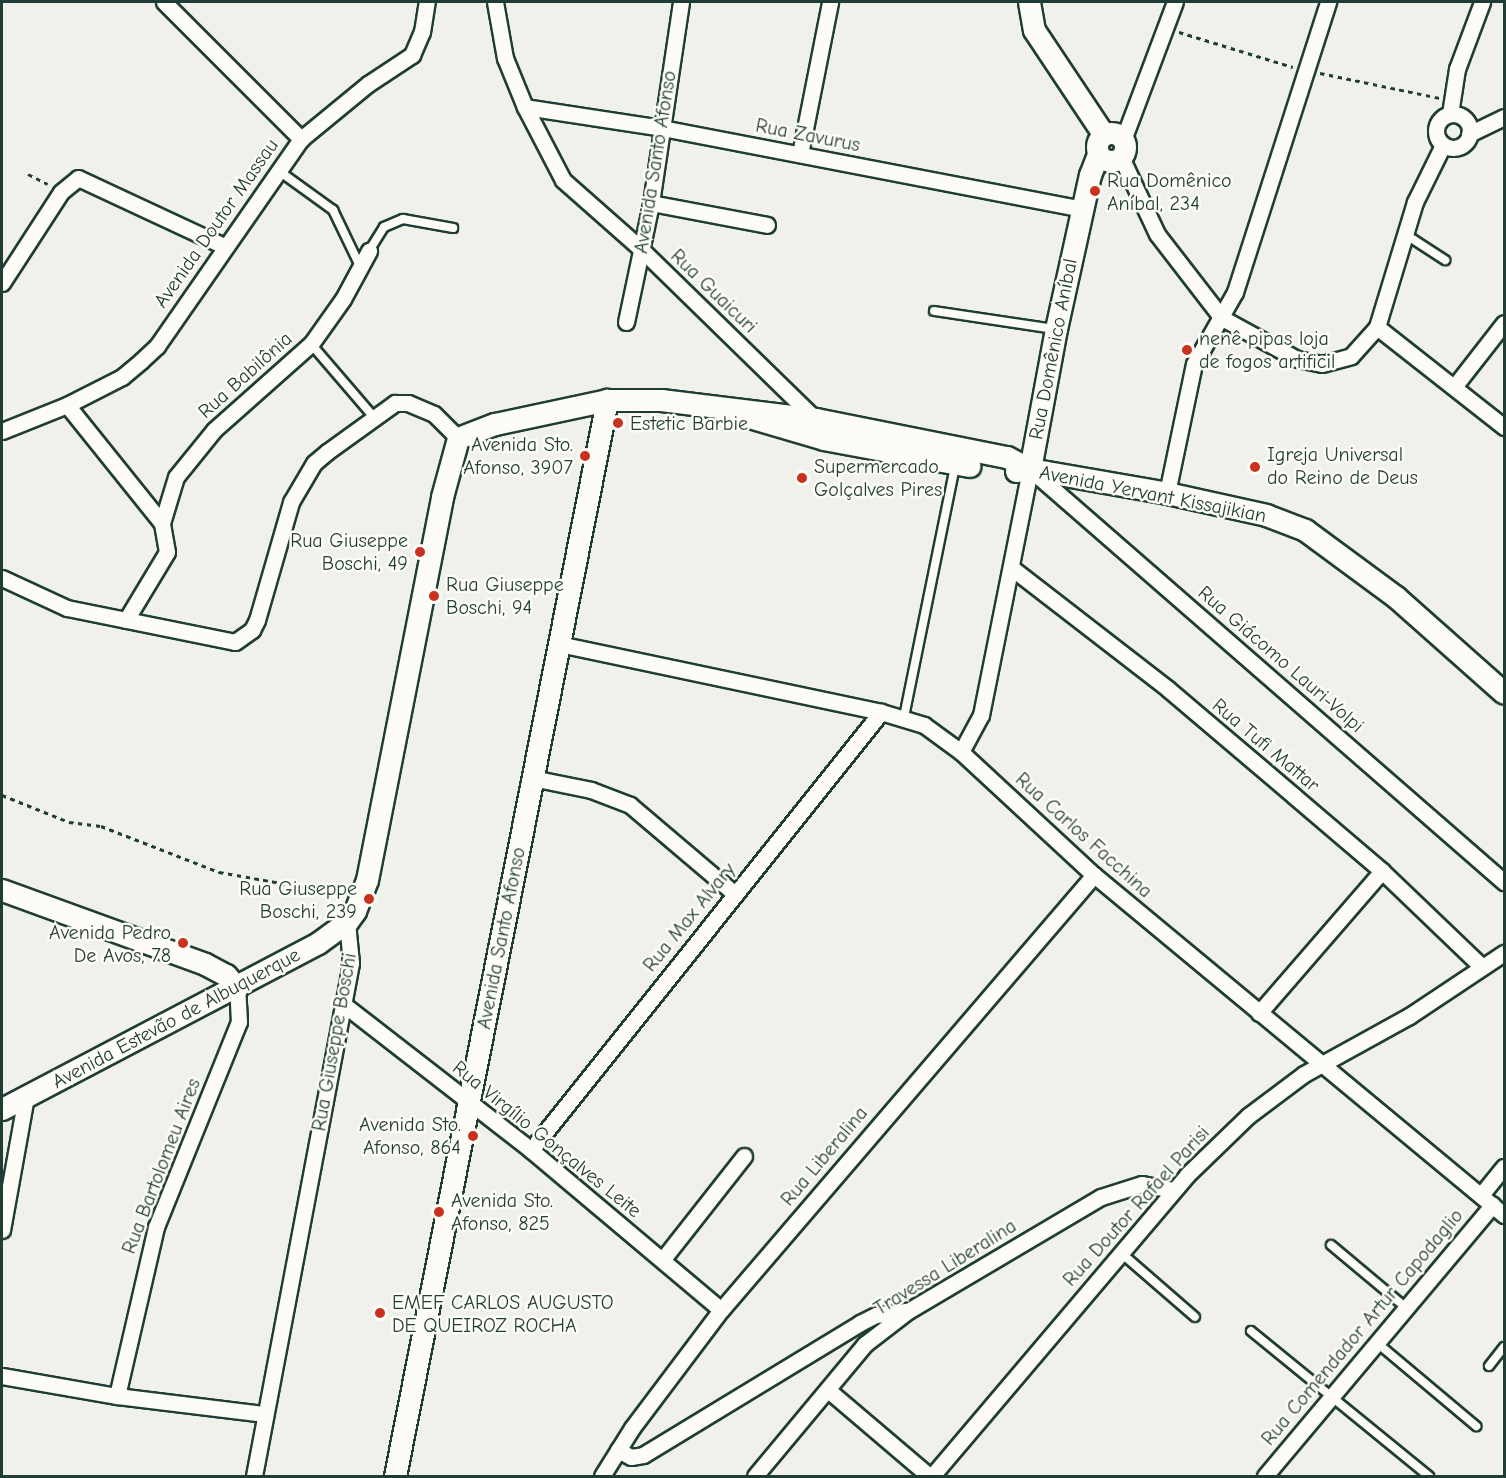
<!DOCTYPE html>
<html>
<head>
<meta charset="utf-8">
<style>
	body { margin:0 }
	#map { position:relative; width:1506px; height:1478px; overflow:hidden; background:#f0f1eb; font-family:"Comic Neue",sans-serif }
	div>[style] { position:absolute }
	.path>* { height:3px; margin-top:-1.5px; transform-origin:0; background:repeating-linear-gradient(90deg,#1f3d34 0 4.5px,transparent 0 9px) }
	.roads { filter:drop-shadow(2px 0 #1f3d34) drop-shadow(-2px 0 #1f3d34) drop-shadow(0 2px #1f3d34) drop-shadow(0 -2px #1f3d34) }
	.lane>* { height:8px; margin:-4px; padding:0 4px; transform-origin:4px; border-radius:4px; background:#fdfcf7 }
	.street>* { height:15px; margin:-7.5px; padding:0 7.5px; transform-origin:7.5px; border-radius:7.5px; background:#fdfcf7 }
	.street>.ring { margin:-7.5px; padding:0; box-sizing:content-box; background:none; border:15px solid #fdfcf7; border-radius:50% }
	.secondary>* { height:21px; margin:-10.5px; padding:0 10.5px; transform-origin:10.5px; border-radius:10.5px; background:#fdfcf7 }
	.secondary>.ring { margin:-10.5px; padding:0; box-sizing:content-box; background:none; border:21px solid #fdfcf7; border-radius:50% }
	.dots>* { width:16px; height:16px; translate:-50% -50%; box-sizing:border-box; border:3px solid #fdfcf7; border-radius:50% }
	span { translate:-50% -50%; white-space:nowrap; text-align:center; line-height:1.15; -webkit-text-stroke:5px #fdfcf7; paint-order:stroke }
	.street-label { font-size:20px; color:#1f3d34 }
	.poi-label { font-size:20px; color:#1f3d34 }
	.left { translate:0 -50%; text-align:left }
	.right { translate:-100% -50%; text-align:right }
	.frame { position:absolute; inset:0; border:3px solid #1f3d34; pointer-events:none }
</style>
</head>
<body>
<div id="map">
	<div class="path">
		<div style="left:1179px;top:32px;width:119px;rotate:17.1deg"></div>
		<div style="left:1320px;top:73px;width:123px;rotate:11.8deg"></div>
		<div style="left:28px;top:174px;width:22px;rotate:27deg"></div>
		<div style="left:2px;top:795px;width:72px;rotate:21.9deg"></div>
		<div style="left:69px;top:822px;width:32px;rotate:7deg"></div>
		<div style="left:101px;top:826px;width:127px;rotate:21.3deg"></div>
		<div style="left:219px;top:872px;width:127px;rotate:10deg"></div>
	</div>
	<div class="roads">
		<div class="lane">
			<div style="left:279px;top:171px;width:67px;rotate:35.8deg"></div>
			<div style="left:333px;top:210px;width:62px;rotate:64.3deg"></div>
			<div style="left:1405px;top:234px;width:48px;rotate:33deg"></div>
			<div style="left:369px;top:251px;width:28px;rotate:-58deg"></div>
			<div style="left:384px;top:227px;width:21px;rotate:-23deg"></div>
			<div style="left:403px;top:219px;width:51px;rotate:10.2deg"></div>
			<div style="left:934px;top:311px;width:121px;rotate:8.5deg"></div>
			<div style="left:311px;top:344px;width:95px;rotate:49.3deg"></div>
			<div style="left:904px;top:717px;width:256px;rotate:-78.5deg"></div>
			<div style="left:1331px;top:1245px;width:95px;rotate:39.9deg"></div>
			<div style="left:1120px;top:1252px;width:99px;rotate:40.9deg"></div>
			<div style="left:1251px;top:1331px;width:230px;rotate:39.2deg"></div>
			<div style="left:1376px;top:1342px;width:131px;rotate:40deg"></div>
			<div style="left:1489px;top:1366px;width:24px;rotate:-52deg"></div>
		</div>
		<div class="street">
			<div style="left:164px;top:2px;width:194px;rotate:45deg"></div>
			<div style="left:495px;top:2px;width:57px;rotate:79.9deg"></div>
			<div style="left:505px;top:58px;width:53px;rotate:67.8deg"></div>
			<div style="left:525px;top:107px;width:82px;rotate:62.5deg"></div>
			<div style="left:563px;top:180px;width:106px;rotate:41.5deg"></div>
			<div style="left:642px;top:250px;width:245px;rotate:44.3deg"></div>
			<div style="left:525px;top:107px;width:139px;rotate:8.7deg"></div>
			<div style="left:662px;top:128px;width:428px;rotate:10.9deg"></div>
			<div style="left:1450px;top:114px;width:46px;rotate:-81.2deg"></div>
			<div style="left:1457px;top:69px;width:72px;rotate:-69.5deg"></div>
			<div class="ring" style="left:1436px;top:114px;width:19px;height:19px"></div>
			<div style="left:1469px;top:134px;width:39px;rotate:-26deg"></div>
			<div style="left:1123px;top:140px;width:147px;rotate:-69.4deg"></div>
			<div style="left:800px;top:154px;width:155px;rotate:-78.8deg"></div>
			<div style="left:1121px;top:157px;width:85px;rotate:64.9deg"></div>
			<div style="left:1157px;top:234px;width:106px;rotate:52.3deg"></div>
			<div style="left:1222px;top:318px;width:85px;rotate:28.7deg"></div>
			<div style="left:1297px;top:359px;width:25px;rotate:11deg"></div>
			<div style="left:1322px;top:364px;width:30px;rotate:-15deg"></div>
			<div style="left:1351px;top:356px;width:39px;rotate:-48deg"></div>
			<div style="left:1377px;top:327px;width:131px;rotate:-73.1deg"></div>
			<div style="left:1415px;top:202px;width:64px;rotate:-63.8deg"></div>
			<div style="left:651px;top:203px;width:118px;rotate:10.7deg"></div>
			<div style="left:2px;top:283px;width:108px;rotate:-57deg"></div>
			<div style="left:61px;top:192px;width:22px;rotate:-39deg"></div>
			<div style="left:78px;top:178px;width:161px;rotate:25deg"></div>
			<div style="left:626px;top:322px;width:122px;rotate:-78.1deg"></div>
			<div style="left:651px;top:203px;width:203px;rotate:-81.5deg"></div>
			<div style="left:1377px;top:327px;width:162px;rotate:38.2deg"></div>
			<div style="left:1454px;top:387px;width:81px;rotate:-52deg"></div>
			<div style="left:67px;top:405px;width:151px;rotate:51.2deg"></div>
			<div style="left:2px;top:431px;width:70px;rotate:-21.8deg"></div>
			<div style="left:67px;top:405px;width:62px;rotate:-27deg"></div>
			<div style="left:122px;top:377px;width:25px;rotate:-40deg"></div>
			<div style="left:141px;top:361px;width:22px;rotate:-43deg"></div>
			<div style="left:157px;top:346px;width:252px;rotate:-55.2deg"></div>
			<div style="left:301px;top:139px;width:87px;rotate:-39.4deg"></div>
			<div style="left:368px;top:84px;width:53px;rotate:-33.4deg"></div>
			<div style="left:412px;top:55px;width:25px;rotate:-67deg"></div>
			<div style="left:422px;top:32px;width:30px;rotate:-81deg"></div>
			<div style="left:1030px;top:469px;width:629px;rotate:41.07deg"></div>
			<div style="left:1167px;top:493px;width:132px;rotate:-78.2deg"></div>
			<div style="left:1194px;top:364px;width:83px;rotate:-60.3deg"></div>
			<div style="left:1235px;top:292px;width:305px;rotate:-72.2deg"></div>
			<div style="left:1013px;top:569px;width:196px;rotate:37.7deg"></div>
			<div style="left:1168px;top:689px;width:165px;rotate:40.3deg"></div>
			<div style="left:1294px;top:796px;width:116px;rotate:40.4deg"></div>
			<div style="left:1382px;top:871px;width:137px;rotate:43.8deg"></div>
			<div style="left:2px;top:578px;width:72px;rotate:24.8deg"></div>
			<div style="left:67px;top:608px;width:171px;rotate:11.4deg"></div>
			<div style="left:235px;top:642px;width:21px;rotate:-35deg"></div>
			<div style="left:252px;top:630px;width:11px;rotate:-63deg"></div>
			<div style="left:257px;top:620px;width:123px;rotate:-73.9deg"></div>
			<div style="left:291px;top:502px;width:45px;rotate:-59.5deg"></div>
			<div style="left:314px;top:463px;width:17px;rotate:-40deg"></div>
			<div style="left:327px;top:452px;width:84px;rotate:-35.8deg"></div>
			<div style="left:395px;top:403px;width:13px"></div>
			<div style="left:408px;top:403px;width:28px;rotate:23deg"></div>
			<div style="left:434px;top:414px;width:34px;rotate:45deg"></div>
			<div style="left:126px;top:620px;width:79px;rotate:-58.9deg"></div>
			<div style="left:167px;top:552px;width:29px;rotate:-100deg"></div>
			<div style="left:162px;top:523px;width:48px;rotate:-73.1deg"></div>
			<div style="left:176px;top:477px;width:60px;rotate:-51deg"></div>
			<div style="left:214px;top:430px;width:130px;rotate:-41.6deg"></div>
			<div style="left:311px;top:344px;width:55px;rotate:-54.6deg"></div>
			<div style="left:343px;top:299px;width:55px;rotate:-61.6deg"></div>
			<div style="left:559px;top:644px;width:329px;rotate:11.9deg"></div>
			<div style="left:881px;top:712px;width:45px;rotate:16.8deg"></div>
			<div style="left:924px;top:725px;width:46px;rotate:36.1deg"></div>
			<div style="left:961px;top:752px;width:181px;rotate:42.8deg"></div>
			<div style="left:1094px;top:875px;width:533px;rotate:39.67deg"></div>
			<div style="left:961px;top:752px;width:42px;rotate:-61.6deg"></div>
			<div style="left:981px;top:715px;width:251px;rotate:-78.7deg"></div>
			<div style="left:532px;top:778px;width:60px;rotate:11.5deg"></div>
			<div style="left:591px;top:790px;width:42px;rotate:21deg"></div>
			<div style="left:630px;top:805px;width:138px;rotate:40.3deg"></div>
			<div style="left:343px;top:1004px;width:238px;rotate:37.8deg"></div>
			<div style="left:531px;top:1150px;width:248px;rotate:40.1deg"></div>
			<div style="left:1259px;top:1013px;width:188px;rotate:-49.1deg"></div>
			<div style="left:531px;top:1150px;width:561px;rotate:-51.37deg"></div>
			<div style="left:1481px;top:1195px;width:36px;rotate:-51deg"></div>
			<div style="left:2px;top:1230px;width:135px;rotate:-79.8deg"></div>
			<div style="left:663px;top:1259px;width:131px;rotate:-51.8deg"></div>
			<div style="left:2px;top:1376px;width:117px;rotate:9.9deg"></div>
			<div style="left:117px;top:1396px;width:147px;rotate:7deg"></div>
			<div style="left:828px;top:1390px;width:133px;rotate:40.4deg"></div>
			<div style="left:117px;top:1396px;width:173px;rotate:-77deg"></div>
			<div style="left:156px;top:1227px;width:221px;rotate:-68deg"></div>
			<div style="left:239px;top:1022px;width:34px;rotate:-93deg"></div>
			<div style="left:618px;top:1450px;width:15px;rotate:28deg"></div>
			<div style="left:631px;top:1457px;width:12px;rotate:-9deg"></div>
			<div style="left:643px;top:1455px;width:254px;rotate:-31.3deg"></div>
			<div style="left:860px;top:1323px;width:18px;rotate:-27deg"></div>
			<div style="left:876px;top:1315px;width:30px;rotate:-8deg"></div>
			<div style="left:254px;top:1476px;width:522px;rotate:-79.29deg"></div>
			<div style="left:351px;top:963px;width:41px;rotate:-95.6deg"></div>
			<div style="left:602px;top:1476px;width:57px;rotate:-58deg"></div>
			<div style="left:632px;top:1428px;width:148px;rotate:-53deg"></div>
			<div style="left:721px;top:1310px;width:573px;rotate:-49.39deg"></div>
			<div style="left:755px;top:1476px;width:172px;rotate:-50.2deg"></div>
			<div style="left:865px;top:1344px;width:54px;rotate:-37.5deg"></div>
			<div style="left:908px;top:1311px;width:224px;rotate:-30.6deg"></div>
			<div style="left:1101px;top:1197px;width:43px;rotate:-17.6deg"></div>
			<div style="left:1142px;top:1184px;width:32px;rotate:11deg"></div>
			<div style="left:932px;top:1476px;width:394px;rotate:-49.7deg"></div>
			<div style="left:1187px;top:1175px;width:85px;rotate:-44deg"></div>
			<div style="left:1248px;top:1116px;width:70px;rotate:-36.9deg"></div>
			<div style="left:1304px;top:1074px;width:120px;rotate:-28.9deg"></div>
			<div style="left:1409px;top:1016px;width:114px;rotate:-33.6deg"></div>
			<div style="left:1265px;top:1476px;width:354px;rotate:-50deg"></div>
		</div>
		<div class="secondary">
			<div style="left:1029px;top:2px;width:28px;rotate:80deg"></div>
			<div style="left:1034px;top:30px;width:126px;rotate:56.3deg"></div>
			<div class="ring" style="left:1097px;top:133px;width:7px;height:7px"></div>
			<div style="left:749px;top:417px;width:78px;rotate:16.3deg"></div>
			<div style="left:824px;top:439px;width:148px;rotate:10.5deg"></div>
			<div style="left:1030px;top:469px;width:142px;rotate:-79.5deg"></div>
			<div style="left:1056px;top:329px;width:158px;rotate:-77.6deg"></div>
			<div style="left:1090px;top:175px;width:22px;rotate:-69deg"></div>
			<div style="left:1016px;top:471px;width:14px;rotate:-8deg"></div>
			<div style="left:1030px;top:469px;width:139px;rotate:9.9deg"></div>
			<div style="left:1167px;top:493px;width:101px;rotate:12.5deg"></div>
			<div style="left:1266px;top:515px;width:42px;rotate:21deg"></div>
			<div style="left:1305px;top:530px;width:113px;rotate:36.4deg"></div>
			<div style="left:1396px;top:597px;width:144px;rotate:41.6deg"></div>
			<div style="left:2px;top:890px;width:216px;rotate:20deg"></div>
			<div style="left:205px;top:964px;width:24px;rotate:28deg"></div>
			<div style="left:226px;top:975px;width:17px;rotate:50deg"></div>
			<div style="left:2px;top:1109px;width:357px;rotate:-27.7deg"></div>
			<div style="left:318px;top:943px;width:36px;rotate:-36deg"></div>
			<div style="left:347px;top:922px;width:14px;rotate:-54deg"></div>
			<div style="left:355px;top:911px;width:33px;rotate:-69deg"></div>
			<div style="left:367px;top:880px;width:390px;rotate:-78.9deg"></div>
			<div style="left:442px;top:497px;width:61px;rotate:-74.8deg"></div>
			<div style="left:458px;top:438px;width:40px;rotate:-21deg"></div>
			<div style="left:495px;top:424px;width:115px;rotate:-12.1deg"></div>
			<div style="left:607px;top:400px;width:54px"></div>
			<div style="left:661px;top:400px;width:156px;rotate:7deg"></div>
			<div style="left:816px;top:419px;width:195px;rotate:11.3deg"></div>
			<div style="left:1007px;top:457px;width:26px;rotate:28deg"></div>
			<div style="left:395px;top:1476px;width:1097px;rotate:-78.85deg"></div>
		</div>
	</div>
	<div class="dots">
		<div style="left:1095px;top:191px;background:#c8321e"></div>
		<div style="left:1187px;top:350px;background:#c8321e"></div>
		<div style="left:618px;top:423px;background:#c8321e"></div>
		<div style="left:585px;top:456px;background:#c8321e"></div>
		<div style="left:1255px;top:467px;background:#c8321e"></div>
		<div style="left:802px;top:478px;background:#c8321e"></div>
		<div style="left:420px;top:552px;background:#c8321e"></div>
		<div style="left:434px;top:596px;background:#c8321e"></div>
		<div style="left:369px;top:899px;background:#c8321e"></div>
		<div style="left:183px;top:943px;background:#c8321e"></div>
		<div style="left:473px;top:1136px;background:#c8321e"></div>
		<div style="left:439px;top:1212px;background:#c8321e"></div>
		<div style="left:380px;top:1313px;background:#c8321e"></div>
	</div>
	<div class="street-label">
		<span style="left:808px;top:135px;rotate:11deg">Rua Zavurus</span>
		<span style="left:655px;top:162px;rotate:-81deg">Avenida Santo Afonso</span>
		<span style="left:216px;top:223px;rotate:-55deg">Avenida Doutor Massau</span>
		<span style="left:714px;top:291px;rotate:44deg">Rua Guaicuri</span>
		<span style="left:1053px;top:349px;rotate:-79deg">Rua Domênico Aníbal</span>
		<span style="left:245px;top:375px;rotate:-42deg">Rua Babilônia</span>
		<span style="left:1153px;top:494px;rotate:11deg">Avenida Yervant Kissajikian</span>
		<span style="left:1281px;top:659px;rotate:41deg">Rua Giácomo Lauri-Volpi</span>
		<span style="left:1266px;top:745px;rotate:40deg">Rua Tufi Mattar</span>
		<span style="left:1084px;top:835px;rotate:42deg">Rua Carlos Facchina</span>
		<span style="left:689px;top:917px;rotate:-51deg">Rua Max Alvary</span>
		<span style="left:501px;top:938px;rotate:-79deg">Avenida Santo Afonso</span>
		<span style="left:176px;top:1018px;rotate:-28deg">Avenida Estevão de Albuquerque</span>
		<span style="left:334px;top:1042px;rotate:-80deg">Rua Giuseppe Boschi</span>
		<span style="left:547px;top:1139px;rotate:39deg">Rua Virgílio Gonçalves Leite</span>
		<span style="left:824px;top:1156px;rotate:-50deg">Rua Liberalina</span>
		<span style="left:161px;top:1166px;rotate:-69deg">Rua Bartolomeu Aires</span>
		<span style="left:1136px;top:1206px;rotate:-48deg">Rua Doutor Rafael Parisi</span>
		<span style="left:945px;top:1267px;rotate:-32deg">Travessa Liberalina</span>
		<span style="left:1362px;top:1327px;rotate:-50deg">Rua Comendador Artur Capodaglio</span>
	</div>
	<div class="poi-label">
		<span class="left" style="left:1107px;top:192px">Rua Domênico<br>Aníbal, 234</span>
		<span class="left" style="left:1199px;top:350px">nenê pipas loja<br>de fogos artificil</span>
		<span class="left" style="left:630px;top:423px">Estetic Barbie</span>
		<span class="right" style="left:573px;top:456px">Avenida Sto.<br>Afonso, 3907</span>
		<span class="left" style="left:1267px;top:466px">Igreja Universal<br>do Reino de Deus</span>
		<span class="left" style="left:814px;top:478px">Supermercado<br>Golçalves Pires</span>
		<span class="right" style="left:408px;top:552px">Rua Giuseppe<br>Boschi, 49</span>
		<span class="left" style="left:446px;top:596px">Rua Giuseppe<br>Boschi, 94</span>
		<span class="right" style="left:357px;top:900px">Rua Giuseppe<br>Boschi, 239</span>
		<span class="right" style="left:171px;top:944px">Avenida Pedro<br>De Avos, 78</span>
		<span class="right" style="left:461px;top:1136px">Avenida Sto.<br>Afonso, 864</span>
		<span class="left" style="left:451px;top:1212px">Avenida Sto.<br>Afonso, 825</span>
		<span class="left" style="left:392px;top:1314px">EMEF CARLOS AUGUSTO<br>DE QUEIROZ ROCHA</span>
	</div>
	<div class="frame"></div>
</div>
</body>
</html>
